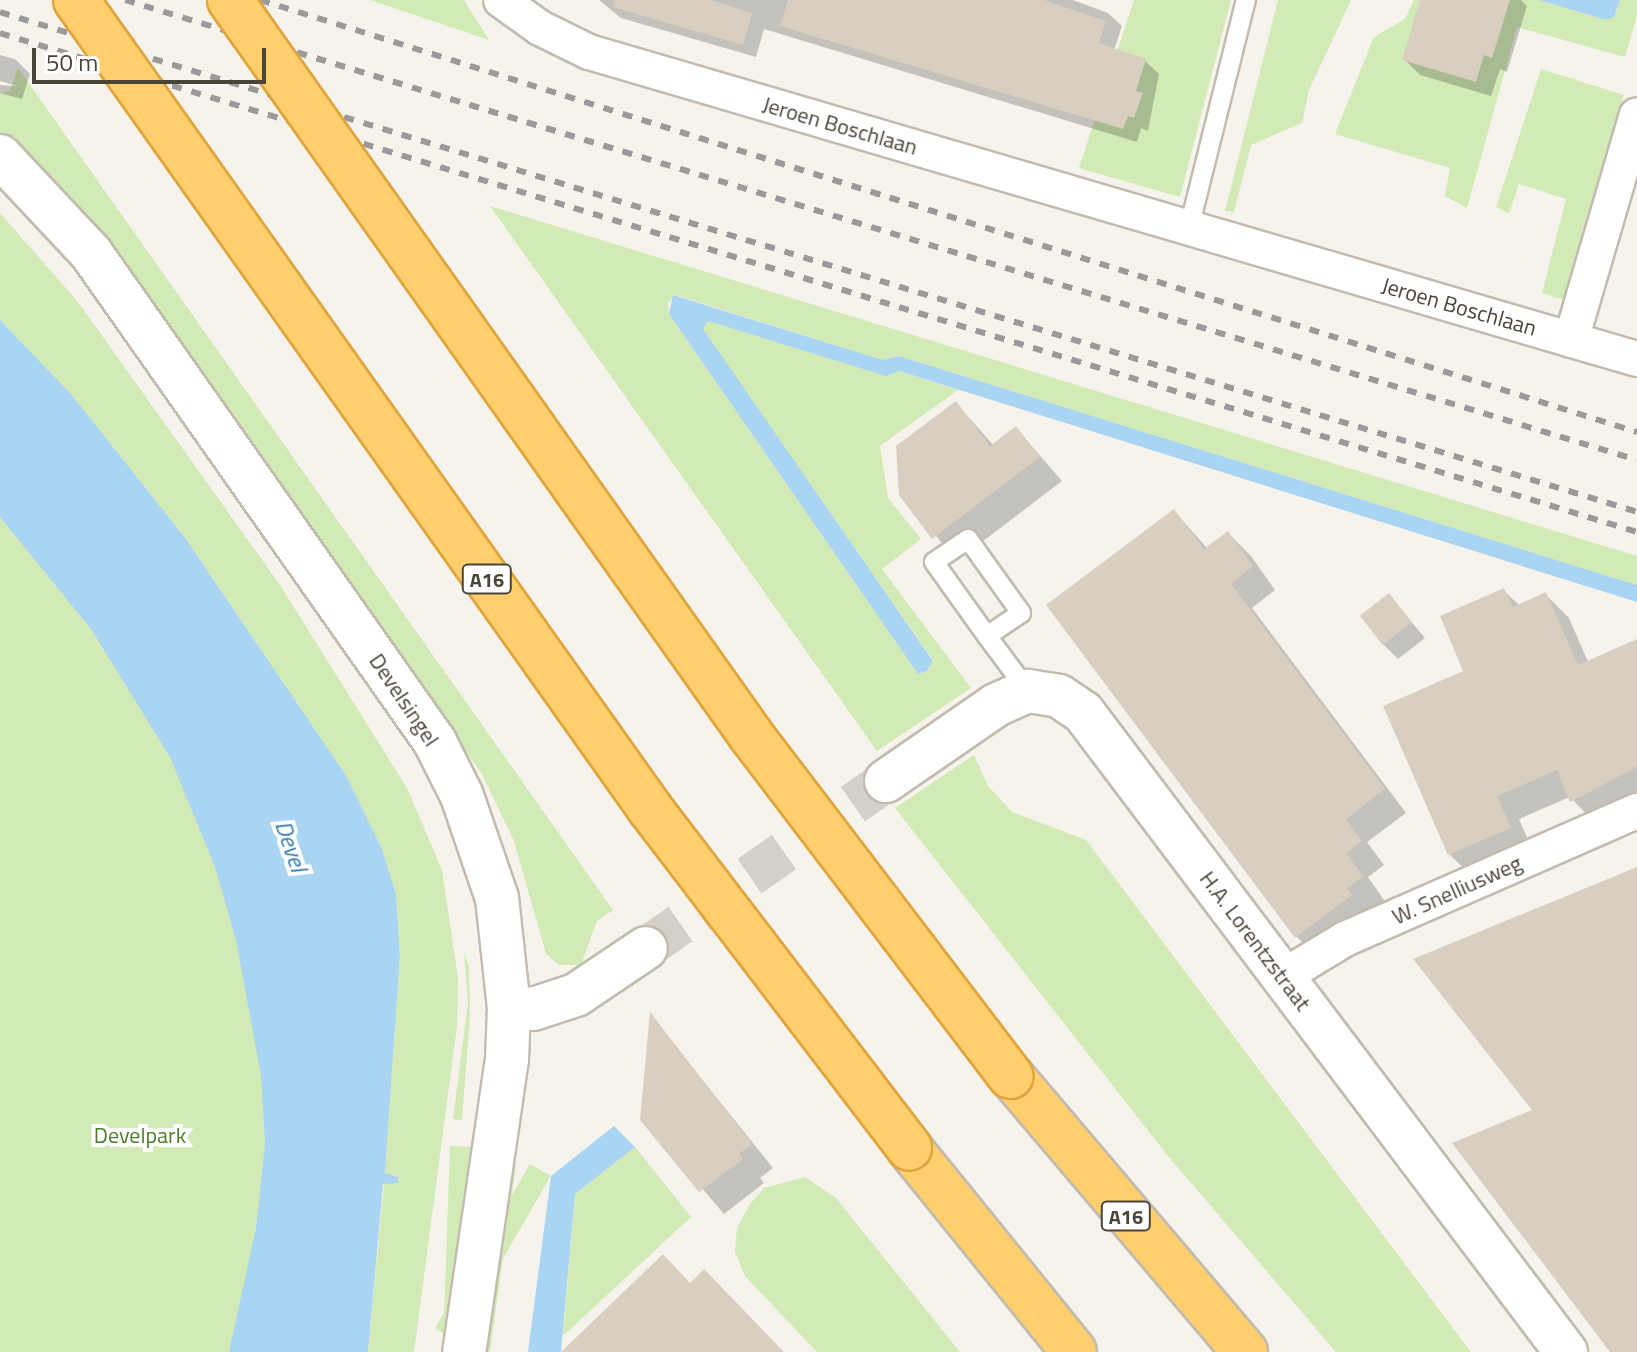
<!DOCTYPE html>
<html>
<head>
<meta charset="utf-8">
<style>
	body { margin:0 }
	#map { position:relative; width:1637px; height:1352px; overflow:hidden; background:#f6f3ec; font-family:"Titillium Web",sans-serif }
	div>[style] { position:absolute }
	.green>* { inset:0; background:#d2eab5; transform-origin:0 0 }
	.water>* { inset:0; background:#a9d4f2 }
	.shadow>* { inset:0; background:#0003 }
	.building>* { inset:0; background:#d8cfc1; transform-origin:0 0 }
	.tertiary-tunnel>* { height:42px; margin-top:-21px; transform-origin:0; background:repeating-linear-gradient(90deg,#d4d0c8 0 42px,transparent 0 63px) }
	.roads { filter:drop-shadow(2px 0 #c2bbae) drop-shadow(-2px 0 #c2bbae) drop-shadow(0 2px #c2bbae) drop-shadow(0 -2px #c2bbae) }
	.service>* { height:18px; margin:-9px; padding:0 9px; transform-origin:9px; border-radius:9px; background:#fff }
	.minor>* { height:34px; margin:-17px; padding:0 17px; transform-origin:17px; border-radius:17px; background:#fff }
	.tertiary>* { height:42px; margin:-21px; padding:0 21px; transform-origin:21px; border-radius:21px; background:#fff }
	.motorway>* { height:44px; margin:-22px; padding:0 22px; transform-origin:22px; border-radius:22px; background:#ffcf6e }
	.rail>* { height:6px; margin-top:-3px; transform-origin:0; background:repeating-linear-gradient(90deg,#9a9a9a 0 10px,transparent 0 20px) }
	.bridges { filter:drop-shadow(2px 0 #e0a43c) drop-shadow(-2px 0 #e0a43c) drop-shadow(0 2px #e0a43c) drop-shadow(0 -2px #e0a43c) }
	.motorway-bridge>* { height:44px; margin:-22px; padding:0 22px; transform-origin:22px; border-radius:22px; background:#ffcf6e }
	span { translate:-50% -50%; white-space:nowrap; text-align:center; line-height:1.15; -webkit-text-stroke:8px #fff; paint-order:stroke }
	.shield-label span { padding:2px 6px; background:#fff; border:2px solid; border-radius:6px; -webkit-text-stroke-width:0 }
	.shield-label { font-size:20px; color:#4b4439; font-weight:700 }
	.street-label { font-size:22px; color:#4b4439 }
	.park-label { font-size:22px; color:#4a7f2a }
	.water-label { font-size:24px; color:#2e7ab2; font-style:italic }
	.scale { position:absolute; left:32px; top:48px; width:234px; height:36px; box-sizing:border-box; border:4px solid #4b4439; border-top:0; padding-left:10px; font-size:24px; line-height:28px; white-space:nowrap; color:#4b4439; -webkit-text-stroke:6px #fff; paint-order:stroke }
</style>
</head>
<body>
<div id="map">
	<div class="green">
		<div style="clip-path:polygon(370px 0,464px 0,489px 40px)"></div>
		<div style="clip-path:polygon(1134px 0,1231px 0,1180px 197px,1079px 168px)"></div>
		<div style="clip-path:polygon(1278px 0,1351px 0,1309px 90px,1302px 123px,1251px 145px,1234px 212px,1225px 211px)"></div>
		<div style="clip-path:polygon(1414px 0,1539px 0,1606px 20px,1614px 17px,1620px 0,1637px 0,1637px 15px,1625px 57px,1517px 27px,1467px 208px,1445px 196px,1450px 168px,1335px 134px,1374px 37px,1405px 19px)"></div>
		<div style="clip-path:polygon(18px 68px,613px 910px,597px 921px,581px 965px,559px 965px,546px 954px,514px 841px,482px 774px,33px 164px,0 134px,0 93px,10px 91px)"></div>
		<div style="clip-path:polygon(1541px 69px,1624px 95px,1565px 300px,1542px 293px,1566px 199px,1519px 184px,1509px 213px,1496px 207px)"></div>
		<div style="clip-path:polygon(490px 206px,1637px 556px,1637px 585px,899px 356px,883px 360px,679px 296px,668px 302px,669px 314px,918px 674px,928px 671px,933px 660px,702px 329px,708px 321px,886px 375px,899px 371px,958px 390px,880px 446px,888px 498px,921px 539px,882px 569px,971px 688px,877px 751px)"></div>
		<div style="clip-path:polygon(0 213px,78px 302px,280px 585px,407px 788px,442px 870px,458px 978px,457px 1026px,414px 1352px,368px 1352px,384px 1183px,398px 1183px,398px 1178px,385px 1173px,400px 956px,396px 894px,382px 849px,347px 777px,186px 539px,71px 394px,0 320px)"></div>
		<div style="clip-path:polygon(0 517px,154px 698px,264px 901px,282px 1144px,241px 1352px,0 1352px)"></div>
		<div style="clip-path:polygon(974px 755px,988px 786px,1012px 812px,1086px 840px,1471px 1352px,1336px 1352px,1168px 1156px,895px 808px)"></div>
		<div style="clip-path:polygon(464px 952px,469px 967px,470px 1016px,462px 1120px,453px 1119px,468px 1002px)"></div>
		<div style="left:450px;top:1146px;width:23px;height:208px;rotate:2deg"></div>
		<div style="clip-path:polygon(635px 1147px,691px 1217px,563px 1336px,575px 1194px)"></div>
		<div style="clip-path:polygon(511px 1164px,516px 1164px,490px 1352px,481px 1352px)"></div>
		<div style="left:530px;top:1164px;width:24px;height:190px;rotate:30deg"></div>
		<div style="clip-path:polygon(805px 1177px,836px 1198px,960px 1352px,817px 1352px,745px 1276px,735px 1252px,737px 1228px,750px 1204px,764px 1188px)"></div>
	</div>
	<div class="water">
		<div style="clip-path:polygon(1539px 0,1620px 0,1614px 17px,1606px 20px)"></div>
		<div style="clip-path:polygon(673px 295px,883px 360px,899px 356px,1637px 585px,1637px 602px,899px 371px,886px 376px,708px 321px,703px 329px,933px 661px,927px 671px,918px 674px,669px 314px)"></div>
		<div style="clip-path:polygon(0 320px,71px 394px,186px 539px,347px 777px,382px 849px,396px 894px,400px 956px,385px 1173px,398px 1177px,398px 1183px,383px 1184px,368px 1352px,229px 1352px,256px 1228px,265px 1144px,261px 1075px,236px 940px,215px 867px,170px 757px,91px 629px,0 517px)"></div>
		<div style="clip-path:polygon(614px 1126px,635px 1147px,575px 1194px,561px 1352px,528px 1352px,551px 1176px)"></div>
	</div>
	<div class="shadow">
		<div style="clip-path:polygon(599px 0,1073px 0,1108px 13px,1122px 26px,1114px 50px,1145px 61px,1159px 74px,1148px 131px,1141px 128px,1137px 142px,764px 29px,756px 57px,621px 18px)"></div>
		<div style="clip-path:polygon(1422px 0,1521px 0,1527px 6px,1507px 72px,1500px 69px,1491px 96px,1420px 75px,1404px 59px)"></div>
		<div style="clip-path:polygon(0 55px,15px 59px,30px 74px,22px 99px,0 93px,0 85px,17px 86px,0 81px)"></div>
		<div style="clip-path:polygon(956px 403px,994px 446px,1016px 428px,1062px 481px,957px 561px,901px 494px)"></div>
		<div style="clip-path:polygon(1174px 511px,1208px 549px,1228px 533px,1251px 556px,1275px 590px,1252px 608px,1406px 813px,1367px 842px,1384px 865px,1368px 877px,1384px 900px,1319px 959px,1296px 936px)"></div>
		<div style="clip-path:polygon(1504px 591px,1520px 606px,1546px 595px,1569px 618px,1588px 662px,1637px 641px,1637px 800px,1596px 824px,1570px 797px,1519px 819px,1533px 851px,1473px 877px,1449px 854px,1466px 672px)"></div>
		<div style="clip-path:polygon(1389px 595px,1425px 638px,1398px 659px,1383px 644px)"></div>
		<div style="clip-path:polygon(651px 1016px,773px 1168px,760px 1178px,764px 1183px,724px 1214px,643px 1119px)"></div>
	</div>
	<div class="building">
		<div style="clip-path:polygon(614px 0,710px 0,752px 13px,743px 45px,613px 7px)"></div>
		<div style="clip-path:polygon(788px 0,1044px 0,1106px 21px,1099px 43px,1146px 59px,1136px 91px,1143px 93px,1134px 118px,1128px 116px,1123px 129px,780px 26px)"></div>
		<div style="clip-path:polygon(1420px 0,1510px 0,1492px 58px,1484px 55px,1476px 82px,1402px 60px)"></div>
		<div style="clip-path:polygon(956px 401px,990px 446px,1016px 426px,1040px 457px,932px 539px,899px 495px,896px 446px)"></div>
		<div style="clip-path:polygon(1174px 509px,1204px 549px,1228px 531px,1253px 566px,1231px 584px,1385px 789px,1346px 819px,1362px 841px,1346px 853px,1363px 876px,1347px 888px,1352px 895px,1295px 938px,1046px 605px)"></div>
		<div style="clip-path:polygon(1504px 588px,1513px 607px,1546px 592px,1578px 665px,1637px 639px,1637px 767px,1570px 802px,1557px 770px,1497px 796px,1511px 828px,1448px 855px,1383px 706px,1463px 671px,1440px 616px)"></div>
		<div style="left:1389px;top:593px;width:37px;height:37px;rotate:52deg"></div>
		<div style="clip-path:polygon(1637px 867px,1637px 1352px,1610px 1352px,1452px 1143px,1532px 1110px,1413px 959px)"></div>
		<div style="clip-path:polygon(650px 1012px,752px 1144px,739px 1154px,743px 1159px,699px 1192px,640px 1120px)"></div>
		<div style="clip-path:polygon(663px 1254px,690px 1283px,704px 1269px,784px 1352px,561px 1352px)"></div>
	</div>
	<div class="tertiary-tunnel">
		<div style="left:646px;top:948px;width:292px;rotate:-34.8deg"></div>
	</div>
	<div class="roads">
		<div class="service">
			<div style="left:1189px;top:228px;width:235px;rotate:-76deg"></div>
			<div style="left:987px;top:636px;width:41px;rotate:-34.1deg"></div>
			<div style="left:1021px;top:613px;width:91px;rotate:-125.6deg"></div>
			<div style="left:968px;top:539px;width:41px;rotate:145.9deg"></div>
			<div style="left:934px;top:562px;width:91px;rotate:54.4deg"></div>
			<div style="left:987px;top:636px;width:69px;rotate:53.3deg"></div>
		</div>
		<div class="minor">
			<div style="left:501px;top:0;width:48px;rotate:35.7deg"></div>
			<div style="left:540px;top:28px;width:55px;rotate:26.1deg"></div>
			<div style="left:589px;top:52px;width:1092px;rotate:16.33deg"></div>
			<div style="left:1571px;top:340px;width:234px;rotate:-73.7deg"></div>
			<div style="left:1282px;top:977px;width:74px;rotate:-31.1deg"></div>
			<div style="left:1345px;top:939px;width:319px;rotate:-23.7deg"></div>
		</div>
		<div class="tertiary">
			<div style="left:0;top:156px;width:133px;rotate:46.8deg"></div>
			<div style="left:91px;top:253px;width:598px;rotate:54.87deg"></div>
			<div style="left:435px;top:742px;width:60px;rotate:63.4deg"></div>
			<div style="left:462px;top:796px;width:108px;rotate:71.1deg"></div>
			<div style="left:497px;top:898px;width:111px;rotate:83.8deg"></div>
			<div style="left:509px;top:1008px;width:51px;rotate:92.2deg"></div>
			<div style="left:507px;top:1059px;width:296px;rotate:98.3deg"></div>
			<div style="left:886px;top:781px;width:134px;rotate:-34.6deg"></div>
			<div style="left:996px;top:705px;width:35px;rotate:-24deg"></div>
			<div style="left:1028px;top:691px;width:31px;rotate:9deg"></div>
			<div style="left:1059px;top:696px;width:29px;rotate:34deg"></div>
			<div style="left:1083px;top:712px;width:802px;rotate:52.96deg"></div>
			<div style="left:509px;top:1008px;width:24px;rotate:2deg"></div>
			<div style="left:533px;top:1009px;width:45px;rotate:-18deg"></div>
			<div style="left:576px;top:995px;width:84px;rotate:-33.9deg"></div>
		</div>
		<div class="motorway">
			<div style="left:1011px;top:1076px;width:362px;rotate:49.7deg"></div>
			<div style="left:909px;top:1148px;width:262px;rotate:51deg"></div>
		</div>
	</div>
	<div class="rail">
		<div style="left:125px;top:0;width:1580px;rotate:16.92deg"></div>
		<div style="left:260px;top:0;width:1443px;rotate:17.42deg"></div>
		<div style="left:0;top:12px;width:1712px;rotate:16.98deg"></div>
		<div style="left:0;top:33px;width:1711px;rotate:16.95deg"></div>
	</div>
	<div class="bridges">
		<div class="motorway-bridge">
			<div style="left:76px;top:0;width:993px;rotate:54.63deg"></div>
			<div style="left:651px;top:810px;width:425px;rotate:52.6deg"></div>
			<div style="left:230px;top:0;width:900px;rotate:54.68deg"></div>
			<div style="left:750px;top:734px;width:430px;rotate:52.7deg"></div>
		</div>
	</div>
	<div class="shield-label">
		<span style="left:487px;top:579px">A16</span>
		<span style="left:1126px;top:1216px">A16</span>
	</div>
	<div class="street-label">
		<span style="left:840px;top:126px;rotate:16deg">Jeroen Boschlaan</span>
		<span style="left:1459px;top:307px;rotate:16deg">Jeroen Boschlaan</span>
		<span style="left:404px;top:700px;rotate:56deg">Develsingel</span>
		<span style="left:1457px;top:890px;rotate:-24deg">W. Snelliusweg</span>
		<span style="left:1255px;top:941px;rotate:53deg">H.A. Lorentzstraat</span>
	</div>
	<div class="park-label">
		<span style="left:140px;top:1136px">Develpark</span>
	</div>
	<div class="water-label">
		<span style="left:291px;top:846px;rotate:71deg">Devel</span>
	</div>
	<div class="scale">50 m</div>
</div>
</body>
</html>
